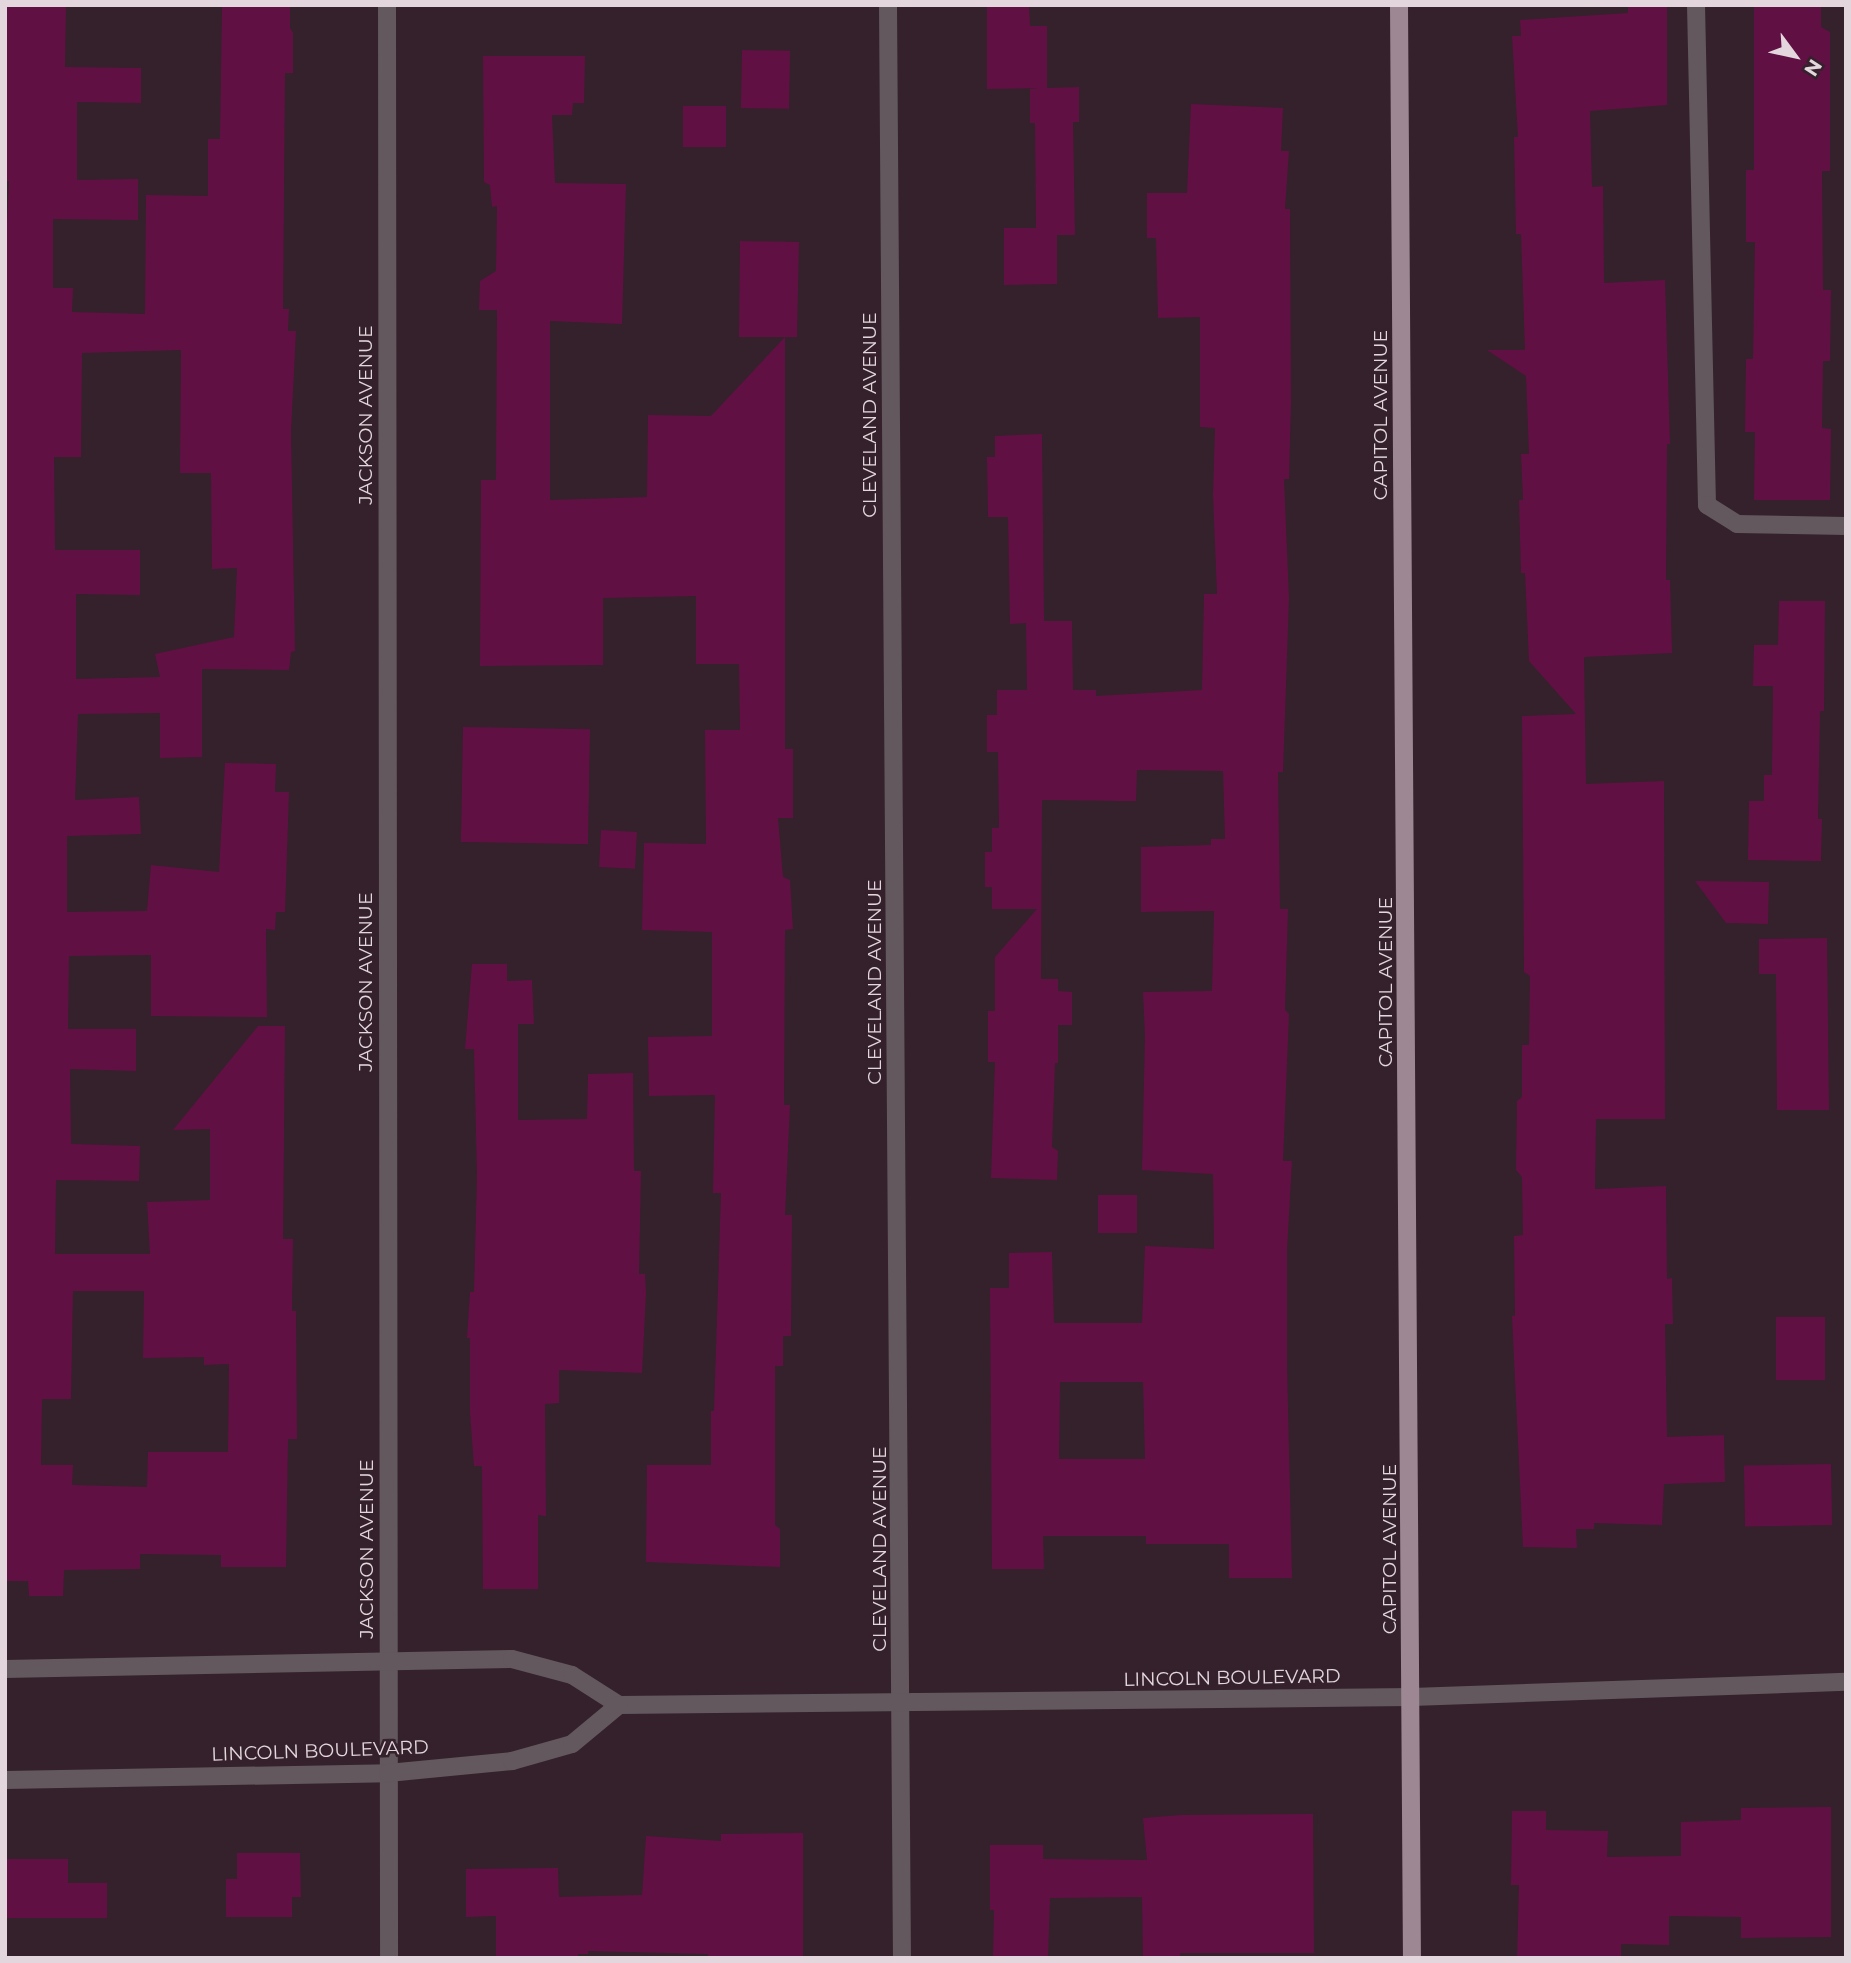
<!DOCTYPE html>
<html>
<head>
<meta charset="utf-8">
<style>
	body { margin:0 }
	#map { position:relative; width:1851px; height:1963px; overflow:hidden; background:#34212b; font-family:Montserrat,sans-serif }
	div>[style] { position:absolute }
	.building>* { inset:0; background:#611044; transform-origin:0 0 }
	.minor>* { height:18px; margin:-9px; padding:0 9px; transform-origin:9px; border-radius:9px; background:#62585d }
	.major>* { height:18px; margin:-9px; padding:0 9px; transform-origin:9px; border-radius:9px; background:#9c8792 }
	span { translate:-50% -50%; white-space:nowrap; text-align:center; line-height:1.15; -webkit-text-stroke:5px #34212b; paint-order:stroke }
	.street-label { font-size:19px; color:#e3d6dc }
	.frame { position:absolute; inset:0; border:7px solid #e3d6dc; pointer-events:none }
	.north { position:absolute; left:1760px; top:21px; width:70px; height:70px; -webkit-text-stroke:5px #34212b; paint-order:stroke; rotate:123deg; font-size:19px; font-weight:700; line-height:28px; text-align:center; color:#e3d6dc }
	.north::after { content:''; display:block; margin:auto; width:24px; height:32px; background:#e3d6dc; clip-path:polygon(50% 0,100% 100%,50% 72%,0 100%) }
</style>
</head>
<body>
<div id="map">
	<div class="building">
		<div style="clip-path:polygon(evenodd,5px 5px,66px 5px,65px 67px,141px 68px,141px 103px,77px 102px,77px 180px,138px 179px,138px 220px,53px 219px,53px 288px,73px 288px,72px 312px,145px 314px,146px 195px,208px 196px,208px 139px,220px 139px,222px 6px,290px 6px,290px 28px,293px 33px,293px 73px,285px 73px,283px 309px,289px 309px,288px 331px,296px 331px,291px 432px,295px 651px,291px 652px,289px 670px,202px 669px,202px 757px,160px 758px,160px 713px,78px 714px,75px 800px,139px 797px,141px 834px,67px 836px,67px 912px,147px 911px,151px 865px,219px 872px,225px 763px,276px 764px,275px 792px,289px 792px,285px 912px,276px 912px,275px 930px,266px 929px,267px 1017px,151px 1016px,151px 955px,69px 956px,68px 1029px,136px 1029px,136px 1071px,70px 1069px,71px 1144px,140px 1146px,139px 1181px,56px 1180px,55px 1254px,150px 1254px,147px 1202px,210px 1200px,210px 1129px,173px 1130px,258px 1026px,285px 1026px,283px 1239px,293px 1239px,292px 1311px,296px 1311px,297px 1439px,288px 1439px,286px 1567px,221px 1567px,221px 1555px,140px 1554px,140px 1569px,64px 1570px,63px 1596px,29px 1596px,28px 1581px,5px 1581px,5px 264px,9px 181px,5px 181px,5px 5px,181px 350px,180px 473px,211px 473px,212px 569px,237px 568px,234px 637px,155px 654px,160px 677px,76px 679px,76px 594px,140px 595px,140px 550px,55px 550px,54px 457px,81px 457px,82px 353px,181px 350px,5px 5px,73px 1291px,144px 1291px,143px 1358px,204px 1357px,204px 1365px,229px 1364px,228px 1452px,148px 1452px,147px 1487px,72px 1485px,73px 1465px,41px 1465px,42px 1399px,71px 1399px,73px 1291px)"></div>
		<div style="clip-path:polygon(987px 5px,1029px 5px,1030px 26px,1047px 26px,1047px 88px,1079px 87px,1079px 122px,1073px 122px,1075px 235px,1057px 235px,1057px 284px,1004px 285px,1004px 228px,1036px 228px,1035px 123px,1030px 123px,1030px 89px,1039px 88px,987px 89px)"></div>
		<div style="clip-path:polygon(1628px 5px,1667px 5px,1667px 105px,1590px 111px,1592px 187px,1603px 186px,1604px 283px,1665px 280px,1670px 444px,1667px 444px,1666px 580px,1670px 580px,1672px 653px,1584px 657px,1586px 784px,1664px 781px,1665px 1119px,1596px 1119px,1595px 1189px,1666px 1186px,1667px 1279px,1672px 1278px,1673px 1324px,1665px 1324px,1667px 1437px,1724px 1435px,1725px 1482px,1664px 1484px,1662px 1525px,1594px 1523px,1594px 1529px,1576px 1529px,1577px 1548px,1523px 1547px,1512px 1316px,1515px 1316px,1514px 1236px,1523px 1235px,1522px 1177px,1516px 1170px,1517px 1101px,1522px 1097px,1522px 1045px,1529px 1045px,1530px 976px,1524px 972px,1522px 716px,1576px 714px,1529px 661px,1525px 573px,1521px 573px,1519px 500px,1523px 500px,1521px 454px,1529px 454px,1526px 376px,1487px 350px,1525px 350px,1521px 234px,1516px 234px,1514px 137px,1518px 137px,1512px 36px,1521px 36px,1520px 20px,1628px 13px)"></div>
		<div style="clip-path:polygon(1754px 5px,1821px 5px,1821px 27px,1830px 32px,1830px 171px,1822px 171px,1823px 290px,1831px 290px,1830px 361px,1823px 361px,1822px 428px,1831px 429px,1830px 500px,1754px 500px,1755px 432px,1745px 432px,1746px 359px,1753px 359px,1755px 242px,1746px 242px,1746px 170px,1754px 170px)"></div>
		<div style="left:742px;top:50px;width:48px;height:58px;rotate:1deg"></div>
		<div style="clip-path:polygon(483px 56px,585px 56px,584px 103px,573px 103px,572px 115px,552px 115px,555px 183px,626px 184px,622px 324px,550px 321px,550px 500px,647px 497px,648px 415px,711px 416px,785px 337px,739px 337px,740px 241px,799px 242px,797px 337px,785px 337px,785px 749px,793px 749px,793px 818px,778px 818px,783px 877px,790px 880px,793px 929px,785px 930px,784px 1105px,790px 1105px,785px 1215px,792px 1215px,791px 1336px,783px 1336px,783px 1366px,775px 1366px,775px 1525px,780px 1529px,780px 1567px,646px 1562px,647px 1465px,711px 1465px,711px 1411px,714px 1411px,721px 1193px,713px 1193px,715px 1095px,649px 1096px,648px 1037px,712px 1036px,712px 932px,642px 930px,644px 843px,706px 844px,705px 730px,740px 730px,739px 664px,696px 664px,696px 596px,603px 598px,603px 665px,480px 666px,481px 480px,496px 480px,497px 310px,479px 310px,480px 281px,496px 271px,497px 206px,492px 207px,490px 185px,484px 182px)"></div>
		<div style="clip-path:polygon(evenodd,1191px 104px,1283px 108px,1281px 151px,1289px 151px,1285px 209px,1290px 209px,1291px 403px,1289px 479px,1284px 479px,1289px 598px,1283px 772px,1278px 772px,1280px 909px,1288px 909px,1285px 1010px,1289px 1014px,1283px 1161px,1292px 1161px,1287px 1251px,1287px 1364px,1292px 1578px,1229px 1578px,1229px 1544px,1146px 1544px,1146px 1536px,1043px 1536px,1044px 1569px,992px 1569px,990px 1288px,1009px 1288px,1009px 1253px,1052px 1252px,1054px 1323px,1142px 1323px,1145px 1246px,1214px 1249px,1213px 1174px,1142px 1170px,1145px 1036px,1143px 992px,1212px 991px,1214px 911px,1141px 912px,1141px 847px,1211px 845px,1211px 839px,1225px 839px,1223px 771px,1137px 770px,1136px 801px,1042px 800px,1041px 979px,1058px 979px,1058px 991px,1072px 992px,1072px 1025px,1058px 1025px,1058px 1063px,1055px 1063px,1052px 1147px,1058px 1151px,1057px 1180px,991px 1178px,995px 1062px,988px 1062px,988px 1011px,995px 1011px,995px 957px,1037px 909px,992px 909px,992px 887px,985px 887px,985px 852px,992px 852px,992px 828px,999px 828px,998px 752px,987px 752px,987px 715px,997px 715px,997px 690px,1027px 690px,1026px 623px,1010px 624px,1008px 517px,988px 517px,987px 457px,995px 457px,995px 436px,1042px 434px,1044px 621px,1072px 621px,1073px 690px,1096px 690px,1096px 696px,1202px 690px,1204px 594px,1217px 594px,1213px 495px,1215px 428px,1200px 427px,1200px 317px,1158px 318px,1156px 238px,1147px 238px,1147px 193px,1187px 193px,1191px 104px,1060px 1382px,1143px 1382px,1145px 1459px,1059px 1459px,1060px 1382px)"></div>
		<div style="left:683px;top:106px;width:43px;height:41px"></div>
		<div style="clip-path:polygon(1779px 601px,1825px 601px,1824px 711px,1820px 711px,1818px 819px,1822px 819px,1821px 861px,1748px 860px,1749px 801px,1764px 801px,1764px 775px,1772px 775px,1773px 686px,1753px 686px,1754px 645px,1778px 645px)"></div>
		<div style="left:463px;top:727px;width:127px;height:115px;rotate:1deg"></div>
		<div style="left:601px;top:830px;width:36px;height:37px;rotate:3deg"></div>
		<div style="clip-path:polygon(1695px 881px,1769px 882px,1768px 924px,1726px 923px)"></div>
		<div style="clip-path:polygon(1827px 938px,1829px 1110px,1777px 1110px,1776px 974px,1759px 974px,1759px 939px)"></div>
		<div style="clip-path:polygon(472px 964px,507px 964px,507px 981px,532px 980px,534px 1024px,518px 1024px,518px 1120px,587px 1119px,588px 1074px,633px 1073px,634px 1171px,641px 1171px,639px 1274px,645px 1274px,646px 1293px,642px 1373px,559px 1370px,559px 1403px,545px 1404px,546px 1516px,538px 1515px,538px 1589px,483px 1589px,482px 1466px,474px 1466px,470px 1413px,470px 1338px,467px 1338px,470px 1292px,474px 1292px,477px 1175px,474px 1049px,465px 1049px)"></div>
		<div style="left:1098px;top:1195px;width:39px;height:38px"></div>
		<div style="left:1776px;top:1317px;width:49px;height:63px"></div>
		<div style="left:1831px;top:1464px;width:61px;height:87px;rotate:89deg"></div>
		<div style="clip-path:polygon(1831px 1807px,1831px 1937px,1741px 1938px,1741px 1917px,1669px 1916px,1669px 1945px,1621px 1944px,1621px 1958px,1517px 1958px,1519px 1885px,1511px 1885px,1512px 1811px,1546px 1811px,1546px 1830px,1608px 1831px,1607px 1857px,1681px 1856px,1681px 1822px,1741px 1820px,1741px 1808px)"></div>
		<div style="clip-path:polygon(1313px 1814px,1314px 1953px,1180px 1953px,1180px 1958px,1143px 1958px,1142px 1897px,1050px 1898px,1048px 1958px,993px 1958px,994px 1910px,990px 1910px,990px 1845px,1043px 1845px,1043px 1859px,1147px 1860px,1143px 1818px,1181px 1815px)"></div>
		<div style="clip-path:polygon(803px 1833px,803px 1958px,708px 1958px,708px 1954px,588px 1951px,588px 1954px,578px 1954px,578px 1958px,496px 1958px,496px 1916px,466px 1917px,466px 1869px,558px 1868px,559px 1897px,642px 1895px,646px 1836px,721px 1841px,721px 1834px)"></div>
		<div style="clip-path:polygon(237px 1853px,300px 1853px,301px 1897px,292px 1897px,292px 1917px,226px 1917px,226px 1879px,237px 1879px)"></div>
		<div style="clip-path:polygon(5px 1859px,68px 1859px,68px 1883px,107px 1883px,107px 1918px,5px 1918px)"></div>
	</div>
	<div class="minor">
		<div style="left:387px;top:5px;width:1953px;rotate:89.94deg"></div>
		<div style="left:888px;top:5px;width:1953px;rotate:89.59deg"></div>
		<div style="left:1696px;top:5px;width:500px;rotate:88.74deg"></div>
		<div style="left:1707px;top:505px;width:36px;rotate:32deg"></div>
		<div style="left:1737px;top:524px;width:109px;rotate:1.1deg"></div>
		<div style="left:5px;top:1669px;width:507px;rotate:-1.13deg"></div>
		<div style="left:512px;top:1659px;width:62px;rotate:14.9deg"></div>
		<div style="left:572px;top:1675px;width:56px;rotate:32.6deg"></div>
		<div style="left:619px;top:1705px;width:793px;rotate:-0.58deg"></div>
		<div style="left:1412px;top:1697px;width:434px;rotate:-2deg"></div>
		<div style="left:5px;top:1780px;width:383px;rotate:-1deg"></div>
		<div style="left:388px;top:1773px;width:125px;rotate:-5.5deg"></div>
		<div style="left:512px;top:1761px;width:62px;rotate:-15.8deg"></div>
		<div style="left:572px;top:1744px;width:61px;rotate:-39.7deg"></div>
	</div>
	<div class="major">
		<div style="left:1399px;top:5px;width:1953px;rotate:89.62deg"></div>
	</div>
	<div class="street-label">
		<span style="left:366px;top:415px;rotate:-90deg">JACKSON AVENUE</span>
		<span style="left:870px;top:415px;rotate:-90deg">CLEVELAND AVENUE</span>
		<span style="left:1381px;top:415px;rotate:-90deg">CAPITOL AVENUE</span>
		<span style="left:366px;top:982px;rotate:-90deg">JACKSON AVENUE</span>
		<span style="left:875px;top:982px;rotate:-90deg">CLEVELAND AVENUE</span>
		<span style="left:1386px;top:982px;rotate:-90deg">CAPITOL AVENUE</span>
		<span style="left:367px;top:1549px;rotate:-90deg">JACKSON AVENUE</span>
		<span style="left:880px;top:1549px;rotate:-90deg">CLEVELAND AVENUE</span>
		<span style="left:1390px;top:1549px;rotate:-90deg">CAPITOL AVENUE</span>
		<span style="left:1232px;top:1678px;rotate:-1deg">LINCOLN BOULEVARD</span>
		<span style="left:320px;top:1751px;rotate:-2deg">LINCOLN BOULEVARD</span>
	</div>
	<div class="frame"></div>
	<div class="north">N</div>
</div>
</body>
</html>
